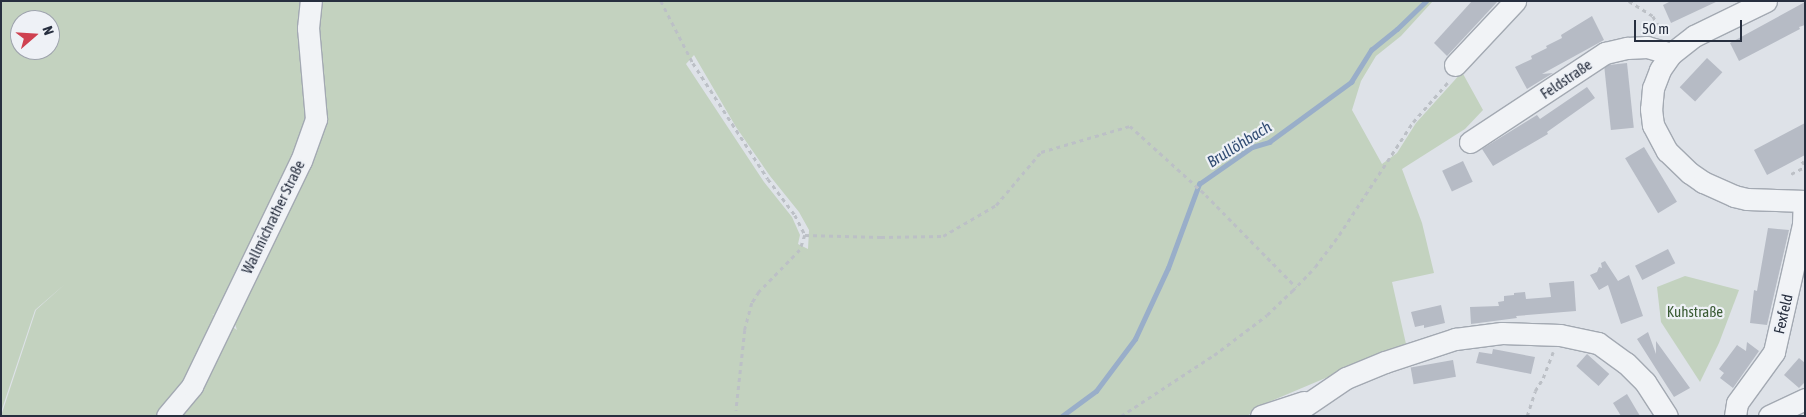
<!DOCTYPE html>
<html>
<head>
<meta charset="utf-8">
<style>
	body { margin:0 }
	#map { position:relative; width:1806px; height:417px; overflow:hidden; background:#dee2e8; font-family:"Asap Condensed",sans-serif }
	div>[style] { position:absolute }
	.green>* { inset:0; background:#c3d2bf }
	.stream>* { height:4.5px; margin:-2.25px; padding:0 2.25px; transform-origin:2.25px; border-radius:2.25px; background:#99aec9 }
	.building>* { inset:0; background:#b6bbc5; transform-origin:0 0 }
	.path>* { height:2.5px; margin-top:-1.25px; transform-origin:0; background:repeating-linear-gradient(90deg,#bcc0c6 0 4px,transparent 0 8px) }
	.roads { filter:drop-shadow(1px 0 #a3a9b2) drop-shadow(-1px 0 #a3a9b2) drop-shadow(0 1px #a3a9b2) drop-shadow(0 -1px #a3a9b2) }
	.minor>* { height:21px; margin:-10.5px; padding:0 10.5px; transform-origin:10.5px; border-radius:10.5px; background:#f1f3f6 }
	span { translate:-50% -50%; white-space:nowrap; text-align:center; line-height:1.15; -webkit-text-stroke:4.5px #eef1f6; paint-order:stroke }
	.street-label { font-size:15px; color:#272f3f }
	.park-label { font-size:15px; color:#3a5b34 }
	.water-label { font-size:16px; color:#314c73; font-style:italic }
	.frame { position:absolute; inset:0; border:2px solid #272f3f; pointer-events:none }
	.north { position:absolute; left:10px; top:10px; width:50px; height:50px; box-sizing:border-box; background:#eef1f6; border:1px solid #9ea3ad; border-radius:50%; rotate:71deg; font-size:14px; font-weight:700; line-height:20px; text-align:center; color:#272f3f }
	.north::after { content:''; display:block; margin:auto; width:18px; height:22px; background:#cf4150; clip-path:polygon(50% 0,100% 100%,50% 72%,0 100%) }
	.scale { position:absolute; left:1634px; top:20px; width:108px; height:22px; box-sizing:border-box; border:2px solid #272f3f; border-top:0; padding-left:6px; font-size:15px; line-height:18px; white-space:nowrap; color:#272f3f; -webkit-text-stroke:4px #eef1f6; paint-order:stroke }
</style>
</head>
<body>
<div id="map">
	<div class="green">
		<div style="clip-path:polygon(evenodd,1px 1px,304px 1px,302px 29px,298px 41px,305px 58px,315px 29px,320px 1px,1433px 1px,1401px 36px,1376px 56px,1361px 81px,1352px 110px,1382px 164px,1397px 153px,1416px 123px,1462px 72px,1483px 110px,1465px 129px,1402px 169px,1422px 223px,1434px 273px,1392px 282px,1406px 344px,1264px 404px,1247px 416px,1px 416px,36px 310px,65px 284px,35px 310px,1px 412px,1px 1px,20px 20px,50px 20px,50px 50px,20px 50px,20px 20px,1px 1px,694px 55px,736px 127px,770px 176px,799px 212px,809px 230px,808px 249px,798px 244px,800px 235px,792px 217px,764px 182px,686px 64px,694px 55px,1px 1px,229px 307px,237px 330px,212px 314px,215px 315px,229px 307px)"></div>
		<div style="clip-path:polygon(1685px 276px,1739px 290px,1719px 343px,1700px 382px,1661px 322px,1657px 287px)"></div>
	</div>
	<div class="stream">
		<div style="left:1062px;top:416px;width:42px;rotate:-36.3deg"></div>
		<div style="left:1096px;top:391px;width:65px;rotate:-53.1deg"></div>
		<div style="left:1135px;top:339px;width:78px;rotate:-65.1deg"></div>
		<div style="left:1168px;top:268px;width:90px;rotate:-69.7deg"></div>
		<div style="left:1199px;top:184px;width:65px;rotate:-34.9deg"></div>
		<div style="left:1252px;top:147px;width:18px;rotate:-16deg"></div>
		<div style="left:1269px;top:142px;width:102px;rotate:-36.2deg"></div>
		<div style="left:1351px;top:82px;width:38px;rotate:-58deg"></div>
		<div style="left:1371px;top:50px;width:33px;rotate:-39deg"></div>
		<div style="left:1397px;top:29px;width:40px;rotate:-44deg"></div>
	</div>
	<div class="building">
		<div style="clip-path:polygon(1472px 1px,1498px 1px,1447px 56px,1434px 43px)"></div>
		<div style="clip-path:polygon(1671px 1px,1718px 1px,1671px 23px,1663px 5px)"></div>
		<div style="clip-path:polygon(1805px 2px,1805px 25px,1799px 27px,1800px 29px,1739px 61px,1730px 43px)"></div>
		<div style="clip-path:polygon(1592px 16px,1604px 40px,1542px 74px,1553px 73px,1527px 89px,1515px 67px,1532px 59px,1531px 56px,1547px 48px,1546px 46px,1562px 38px,1561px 35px)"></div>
		<div style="left:1707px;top:58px;width:21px;height:40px;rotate:43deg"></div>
		<div style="left:1627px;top:63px;width:65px;height:23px;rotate:84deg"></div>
		<div style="clip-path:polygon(1587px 87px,1595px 98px,1547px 132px,1548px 134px,1493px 166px,1482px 149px,1537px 115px,1540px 119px)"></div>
		<div style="clip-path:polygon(1805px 123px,1805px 155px,1767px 175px,1754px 150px)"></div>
		<div style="left:1644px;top:147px;width:64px;height:22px;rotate:59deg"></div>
		<div style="left:1463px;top:161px;width:23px;height:23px;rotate:65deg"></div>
		<div style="clip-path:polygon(1768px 228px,1789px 230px,1767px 325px,1750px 323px,1754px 290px,1757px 291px)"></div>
		<div style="left:1668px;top:249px;width:16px;height:37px;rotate:63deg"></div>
		<div style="clip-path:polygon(1605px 261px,1618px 281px,1629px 275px,1643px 316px,1621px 324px,1608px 285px,1599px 290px,1590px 275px,1597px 272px,1599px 267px,1602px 268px,1601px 263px)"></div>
		<div style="clip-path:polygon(1574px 281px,1576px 311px,1516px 316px,1517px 318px,1471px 324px,1470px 307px,1499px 306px,1498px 302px,1504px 301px,1504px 296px,1514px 295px,1514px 293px,1525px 292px,1526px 299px,1551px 297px,1549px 283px)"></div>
		<div style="clip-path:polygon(1441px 305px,1445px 323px,1424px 328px,1424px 325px,1415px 327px,1411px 312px)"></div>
		<div style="clip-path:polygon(1648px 332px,1656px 354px,1656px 341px,1690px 388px,1674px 397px,1637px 339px)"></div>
		<div style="clip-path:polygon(1747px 342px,1759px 351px,1733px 388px,1720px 378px,1724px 373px,1719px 369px,1737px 345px,1746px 351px)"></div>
		<div style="clip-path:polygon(1493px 349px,1535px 357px,1531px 374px,1476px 363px,1479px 352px,1492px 354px)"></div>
		<div style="left:1587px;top:354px;width:30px;height:16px;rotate:42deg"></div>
		<div style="clip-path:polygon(1799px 358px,1805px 363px,1805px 382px,1799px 388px,1784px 375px)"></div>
		<div style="left:1453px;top:360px;width:17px;height:43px;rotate:80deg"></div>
		<div style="clip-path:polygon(1627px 394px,1640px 416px,1621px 416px,1613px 403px)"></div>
	</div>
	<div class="path">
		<div style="left:661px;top:1px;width:70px;rotate:62.7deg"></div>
		<div style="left:693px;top:63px;width:138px;rotate:57.1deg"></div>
		<div style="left:768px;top:179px;width:45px;rotate:53.1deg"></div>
		<div style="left:795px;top:215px;width:22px;rotate:63deg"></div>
		<div style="left:805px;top:235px;width:16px;rotate:108deg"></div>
		<div style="left:800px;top:250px;width:59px;rotate:134.3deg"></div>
		<div style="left:759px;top:292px;width:13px;rotate:122deg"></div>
		<div style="left:752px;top:303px;width:28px;rotate:105deg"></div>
		<div style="left:745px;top:330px;width:81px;rotate:96.3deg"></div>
		<div style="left:1629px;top:1px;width:28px;rotate:32deg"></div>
		<div style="left:1653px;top:16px;width:20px;rotate:60deg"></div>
		<div style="left:1802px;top:161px;width:5px;rotate:53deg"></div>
		<div style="left:1791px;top:174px;width:16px;rotate:-27deg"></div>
		<div style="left:805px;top:235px;width:76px;rotate:1.5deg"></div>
		<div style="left:881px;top:237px;width:62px;rotate:-0.9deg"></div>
		<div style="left:943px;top:236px;width:61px;rotate:-30.3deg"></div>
		<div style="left:996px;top:205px;width:70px;rotate:-49.7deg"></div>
		<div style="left:1041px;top:152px;width:93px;rotate:-16.3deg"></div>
		<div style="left:1130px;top:126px;width:103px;rotate:42.2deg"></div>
		<div style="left:1206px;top:195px;width:129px;rotate:45.6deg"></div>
		<div style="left:1121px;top:416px;width:111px;rotate:-33.3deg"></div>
		<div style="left:1214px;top:355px;width:66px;rotate:-37deg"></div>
		<div style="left:1267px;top:315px;width:35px;rotate:-44deg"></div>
		<div style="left:1292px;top:291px;width:33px;rotate:-46deg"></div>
		<div style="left:1315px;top:267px;width:40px;rotate:-53deg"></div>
		<div style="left:1339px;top:235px;width:135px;rotate:-56.8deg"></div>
		<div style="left:1413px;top:122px;width:55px;rotate:-48.7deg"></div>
		<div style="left:1527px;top:416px;width:26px;rotate:-72deg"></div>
		<div style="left:1535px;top:391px;width:15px;rotate:-58deg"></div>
		<div style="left:1543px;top:378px;width:28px;rotate:-69deg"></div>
	</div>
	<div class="roads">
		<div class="minor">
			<div style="left:1766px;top:1px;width:80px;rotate:154.1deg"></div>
			<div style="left:1694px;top:36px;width:29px;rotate:142deg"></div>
			<div style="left:1671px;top:54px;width:19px;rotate:125deg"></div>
			<div style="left:1660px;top:70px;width:19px;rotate:111deg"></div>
			<div style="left:1653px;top:88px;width:21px;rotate:95deg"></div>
			<div style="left:1651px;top:109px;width:16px;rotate:83deg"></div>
			<div style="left:1653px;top:125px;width:30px;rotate:62deg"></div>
			<div style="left:1667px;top:151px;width:32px;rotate:44deg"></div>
			<div style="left:1690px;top:173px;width:16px;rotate:35deg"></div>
			<div style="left:1703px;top:182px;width:34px;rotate:24deg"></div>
			<div style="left:1734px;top:196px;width:13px;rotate:13deg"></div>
			<div style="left:1747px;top:199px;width:58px;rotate:2deg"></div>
			<div style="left:1455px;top:65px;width:88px;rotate:-46.8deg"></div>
			<div style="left:1470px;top:142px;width:162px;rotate:-33.4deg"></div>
			<div style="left:1605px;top:53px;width:23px;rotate:-13deg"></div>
			<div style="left:1627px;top:48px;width:20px;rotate:-3deg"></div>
			<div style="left:1647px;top:47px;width:25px;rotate:16deg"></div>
			<div style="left:167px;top:416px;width:39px;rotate:-50deg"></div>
			<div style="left:192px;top:386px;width:250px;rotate:-64.2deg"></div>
			<div style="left:301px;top:161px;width:45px;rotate:-70.3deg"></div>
			<div style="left:316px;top:119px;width:91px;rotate:-95deg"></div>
			<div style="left:308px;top:28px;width:27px;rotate:-84deg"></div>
			<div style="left:1261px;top:416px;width:45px;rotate:-18deg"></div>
			<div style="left:1290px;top:416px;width:68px;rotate:-34.2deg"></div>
			<div style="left:1346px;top:378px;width:42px;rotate:-22.3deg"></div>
			<div style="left:1385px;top:362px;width:74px;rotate:-18.2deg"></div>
			<div style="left:1455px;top:339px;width:47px;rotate:-7.3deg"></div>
			<div style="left:1502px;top:333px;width:58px;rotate:2deg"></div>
			<div style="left:1560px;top:335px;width:39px;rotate:12deg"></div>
			<div style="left:1598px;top:343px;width:34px;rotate:36deg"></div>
			<div style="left:1626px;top:363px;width:27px;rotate:45deg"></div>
			<div style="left:1645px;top:382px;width:40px;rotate:57.1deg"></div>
			<div style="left:1735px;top:416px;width:13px;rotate:-81deg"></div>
			<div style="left:1737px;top:403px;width:63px;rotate:-54deg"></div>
			<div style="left:1774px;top:352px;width:131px;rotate:-77.2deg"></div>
			<div style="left:1803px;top:224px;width:23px;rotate:-88deg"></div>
			<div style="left:1769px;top:416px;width:40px;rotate:-25deg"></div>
		</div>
	</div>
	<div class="street-label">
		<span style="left:1566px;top:79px;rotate:-34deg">Feldstraße</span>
		<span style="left:273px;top:217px;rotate:-64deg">Wallmichrather Straße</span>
		<span style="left:1783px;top:314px;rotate:-77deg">Fexfeld</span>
	</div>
	<div class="park-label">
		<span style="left:1695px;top:312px">Kuhstraße</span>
	</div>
	<div class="water-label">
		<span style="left:1239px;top:144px;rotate:-32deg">Brullöhbach</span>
	</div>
	<div class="frame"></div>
	<div class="north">N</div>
	<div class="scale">50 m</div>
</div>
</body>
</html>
